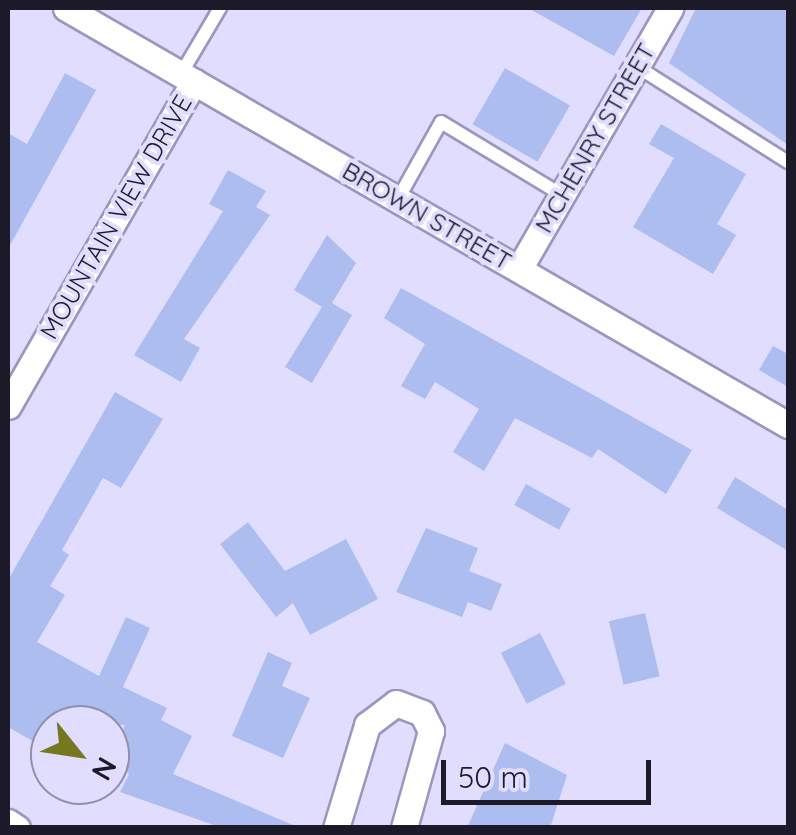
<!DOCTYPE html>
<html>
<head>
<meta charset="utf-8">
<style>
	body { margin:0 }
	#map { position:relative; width:796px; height:835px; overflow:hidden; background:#e0ddff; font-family:Quicksand,sans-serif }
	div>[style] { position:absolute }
	.building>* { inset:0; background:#adbdf0; transform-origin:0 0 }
	.roads { filter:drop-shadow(2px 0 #9b96be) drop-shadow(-2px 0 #9b96be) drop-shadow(0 2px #9b96be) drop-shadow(0 -2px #9b96be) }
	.lane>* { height:12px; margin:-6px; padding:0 6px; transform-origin:6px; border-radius:6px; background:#fff }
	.street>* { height:25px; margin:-12.5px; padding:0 12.5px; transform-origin:12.5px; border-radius:12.5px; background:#fff }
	span { translate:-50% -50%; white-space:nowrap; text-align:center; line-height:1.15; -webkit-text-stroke:8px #e0ddff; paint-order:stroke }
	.street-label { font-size:25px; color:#1c1928 }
	.frame { position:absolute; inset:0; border:10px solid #1c1928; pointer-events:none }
	.north { position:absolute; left:30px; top:705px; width:100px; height:100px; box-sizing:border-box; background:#e0ddff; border:2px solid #928fa9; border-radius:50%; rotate:120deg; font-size:28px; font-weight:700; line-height:40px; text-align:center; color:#1c1928 }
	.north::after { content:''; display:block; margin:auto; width:35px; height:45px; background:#76781f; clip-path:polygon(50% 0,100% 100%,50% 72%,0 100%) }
	.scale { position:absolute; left:441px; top:760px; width:210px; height:45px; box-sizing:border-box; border:5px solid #1c1928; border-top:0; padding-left:12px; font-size:30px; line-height:35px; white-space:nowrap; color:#1c1928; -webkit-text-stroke:8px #e0ddff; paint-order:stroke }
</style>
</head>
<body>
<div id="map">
	<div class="building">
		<div style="clip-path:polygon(528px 8px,642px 8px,614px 56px)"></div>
		<div style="clip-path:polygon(696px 8px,788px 8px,788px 145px,669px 63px)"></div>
		<div style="left:505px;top:68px;width:75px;height:65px;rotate:30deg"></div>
		<div style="clip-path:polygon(65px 73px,96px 90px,8px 249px,8px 133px,27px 144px)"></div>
		<div style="clip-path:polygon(661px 124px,746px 174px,717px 224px,736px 235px,713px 274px,633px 227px,674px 158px,649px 144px)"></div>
		<div style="clip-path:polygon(228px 170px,266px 191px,256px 207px,270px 215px,184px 339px,200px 348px,181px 382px,134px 355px,223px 211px,209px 204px)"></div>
		<div style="clip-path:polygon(327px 235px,356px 263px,332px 303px,352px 315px,312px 383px,285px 367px,322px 307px,294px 290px)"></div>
		<div style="clip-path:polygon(401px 288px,692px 450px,666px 494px,598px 449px,592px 458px,515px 418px,484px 471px,453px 452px,479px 409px,435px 382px,425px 399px,401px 386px,425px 344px,384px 318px)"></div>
		<div style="clip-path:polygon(773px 346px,788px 354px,788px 387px,759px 370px)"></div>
		<div style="clip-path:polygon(115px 392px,163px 419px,121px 488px,103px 478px,62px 550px,69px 555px,50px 586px,65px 595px,37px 642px,99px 676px,126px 617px,150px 628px,123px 687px,167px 708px,161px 720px,192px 736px,173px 774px,300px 828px,222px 828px,120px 792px,129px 774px,110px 756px,125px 725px,50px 725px,50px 751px,8px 727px,8px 580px)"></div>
		<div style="clip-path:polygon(735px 477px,788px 510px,788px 551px,717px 508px)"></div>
		<div style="left:526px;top:484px;width:51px;height:24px;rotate:29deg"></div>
		<div style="clip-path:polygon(248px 522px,285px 571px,346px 539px,378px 599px,310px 635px,293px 603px,276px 617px,220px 544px)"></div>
		<div style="clip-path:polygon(426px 528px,478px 548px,469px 571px,502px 584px,491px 611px,468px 602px,462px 617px,396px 592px)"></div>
		<div style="left:645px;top:613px;width:65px;height:37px;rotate:77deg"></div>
		<div style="left:540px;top:633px;width:57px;height:44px;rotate:63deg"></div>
		<div style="clip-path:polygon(268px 652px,292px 663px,282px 686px,310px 698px,283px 758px,232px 736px)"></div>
		<div style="clip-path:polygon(505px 743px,567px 775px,550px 828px,467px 828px)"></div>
	</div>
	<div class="roads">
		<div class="lane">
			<div style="left:636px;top:66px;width:180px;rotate:32.3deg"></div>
			<div style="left:181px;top:74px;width:77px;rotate:-59.4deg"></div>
			<div style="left:398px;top:199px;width:88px;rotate:-60.8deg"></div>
			<div style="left:441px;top:122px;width:141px;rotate:31.1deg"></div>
		</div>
		<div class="street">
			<div style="left:66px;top:8px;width:834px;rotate:30.01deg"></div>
			<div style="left:519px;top:269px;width:302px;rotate:-59.9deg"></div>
			<div style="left:8px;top:406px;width:374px;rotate:-60.2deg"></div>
			<div style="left:8px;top:822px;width:11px;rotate:34deg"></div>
			<div style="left:336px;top:828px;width:108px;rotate:-73.2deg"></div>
			<div style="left:367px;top:725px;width:36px;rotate:-37deg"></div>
			<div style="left:396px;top:703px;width:28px;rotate:21deg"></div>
			<div style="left:422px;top:713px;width:20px;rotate:63deg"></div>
			<div style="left:431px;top:731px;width:101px;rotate:105.6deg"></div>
		</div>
	</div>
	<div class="street-label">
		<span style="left:595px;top:138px;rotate:-60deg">MCHENRY STREET</span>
		<span style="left:427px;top:216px;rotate:30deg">BROWN STREET</span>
		<span style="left:116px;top:217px;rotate:-60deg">MOUNTAIN VIEW DRIVE</span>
	</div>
	<div class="frame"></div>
	<div class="north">N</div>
	<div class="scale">50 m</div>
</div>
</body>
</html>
